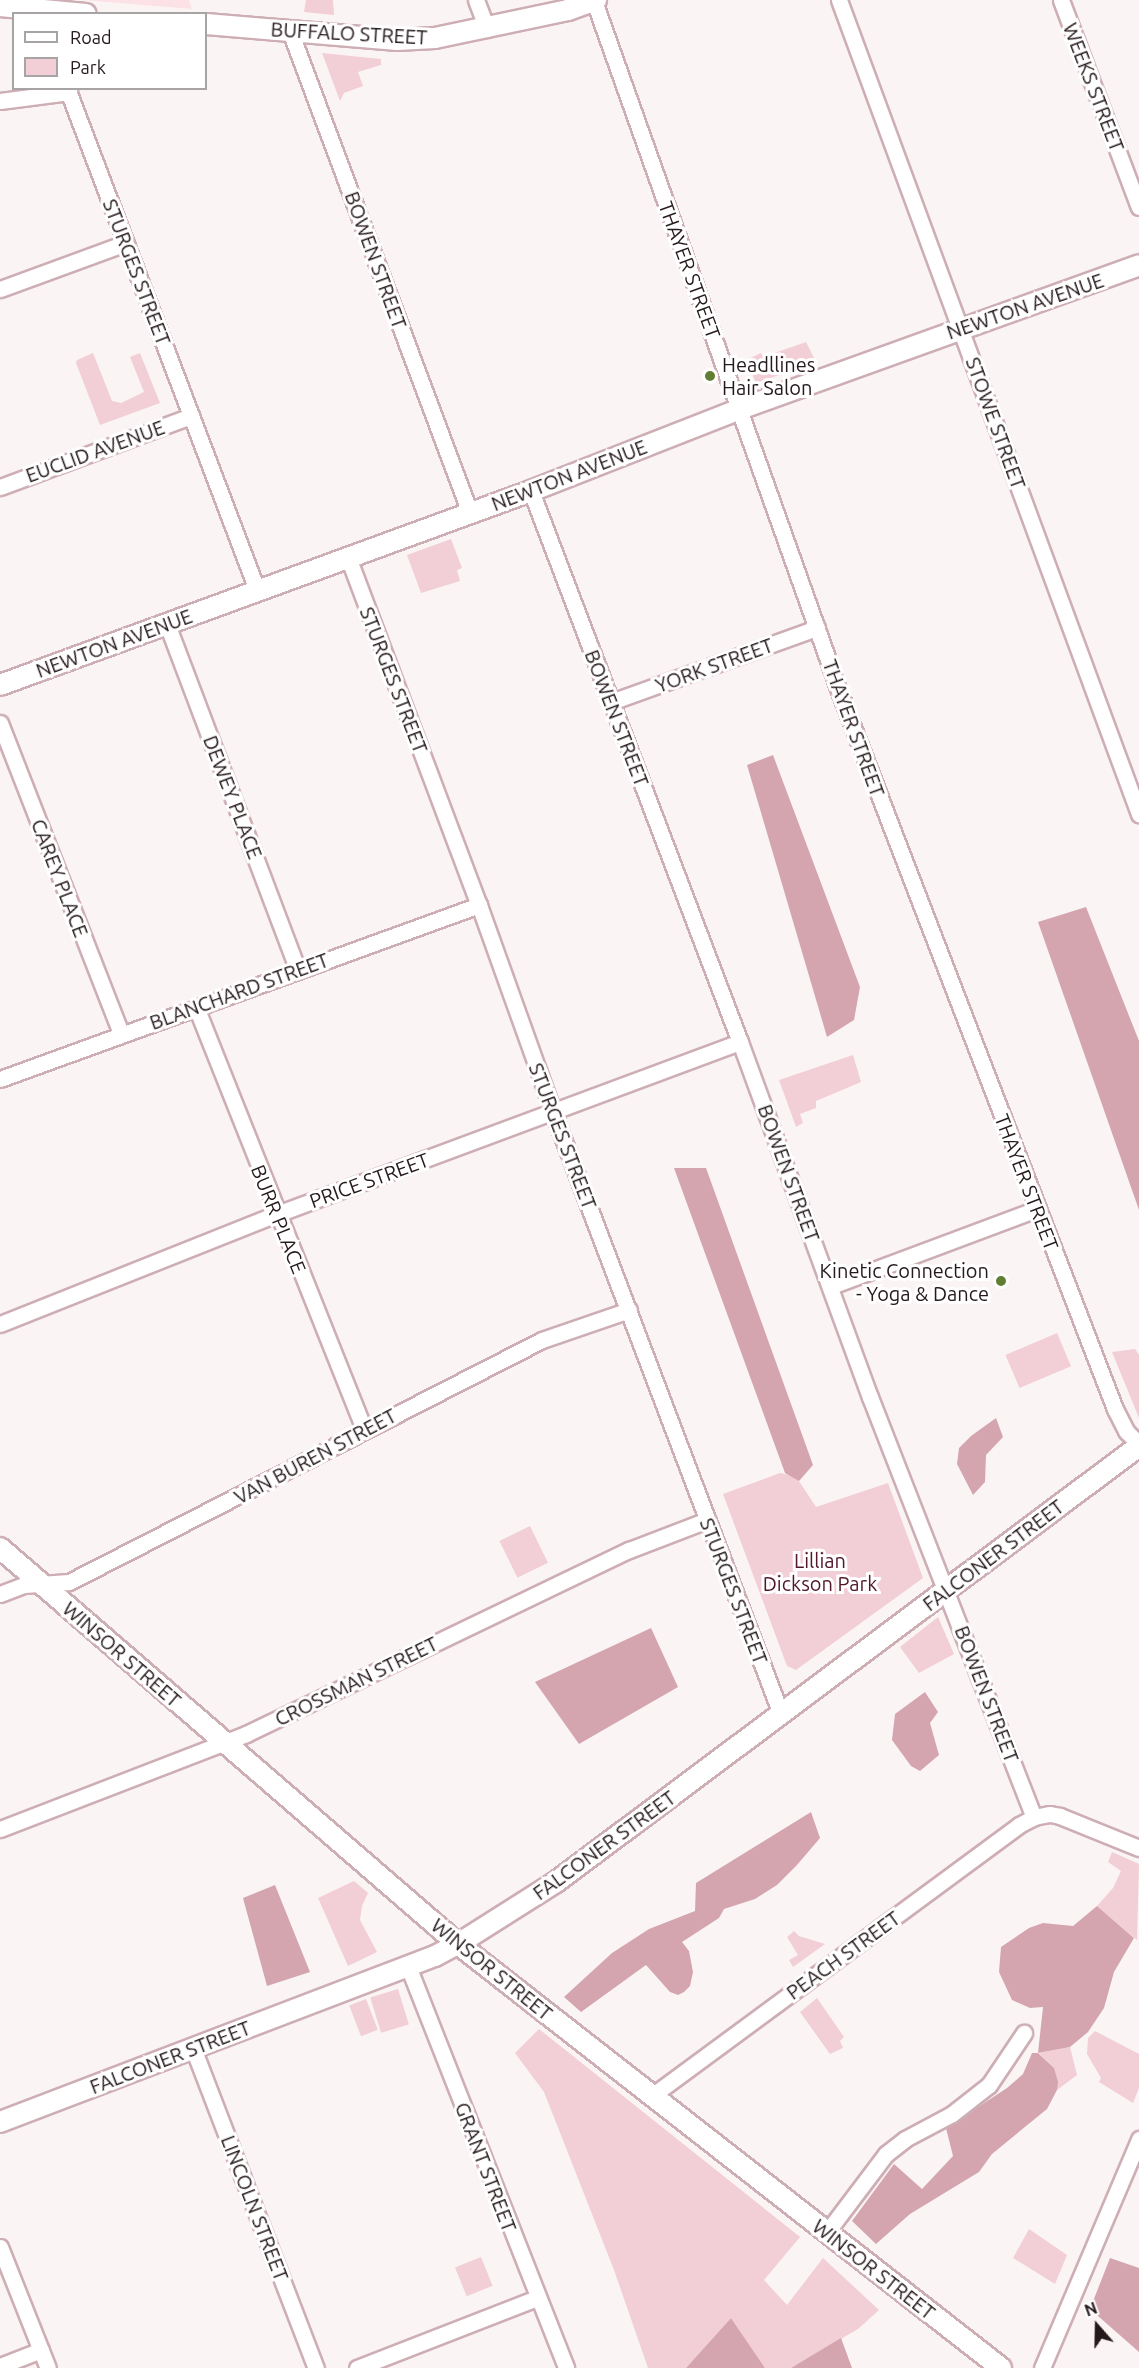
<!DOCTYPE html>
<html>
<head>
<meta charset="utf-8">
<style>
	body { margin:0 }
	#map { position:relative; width:1139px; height:2368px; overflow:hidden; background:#fbf4f5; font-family:Ubuntu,sans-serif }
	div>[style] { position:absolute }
	.built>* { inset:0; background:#fce2e7 }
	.green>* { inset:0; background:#f2ced6; transform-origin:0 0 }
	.forest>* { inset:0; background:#d4a5af }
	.roads { filter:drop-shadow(2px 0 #ceaeb5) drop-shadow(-2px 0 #ceaeb5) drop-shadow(0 2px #ceaeb5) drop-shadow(0 -2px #ceaeb5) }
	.minor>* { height:15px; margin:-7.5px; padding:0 7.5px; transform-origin:7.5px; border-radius:7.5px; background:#fff }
	.tertiary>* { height:20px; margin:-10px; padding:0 10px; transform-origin:10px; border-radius:10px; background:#fff }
	.dots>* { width:16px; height:16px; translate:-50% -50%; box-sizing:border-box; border:3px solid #fff; border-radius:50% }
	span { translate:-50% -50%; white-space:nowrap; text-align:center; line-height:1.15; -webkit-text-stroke:6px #fff; paint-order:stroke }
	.street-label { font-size:20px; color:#25191c }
	.poi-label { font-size:20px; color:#25191c }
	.left { translate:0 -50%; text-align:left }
	.right { translate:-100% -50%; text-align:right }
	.park-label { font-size:20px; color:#51182a }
	.legend { position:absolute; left:12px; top:12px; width:195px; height:78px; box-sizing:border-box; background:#fff; border:2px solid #a8a3a4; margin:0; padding:8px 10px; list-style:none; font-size:18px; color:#25191c }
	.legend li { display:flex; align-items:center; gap:12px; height:30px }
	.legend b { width:30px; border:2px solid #a8a3a4 }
	.north { position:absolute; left:1067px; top:2296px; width:60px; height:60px; -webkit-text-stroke:4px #fff; paint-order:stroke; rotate:340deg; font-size:16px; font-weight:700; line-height:24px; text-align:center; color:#25191c }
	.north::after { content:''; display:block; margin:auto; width:21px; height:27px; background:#25191c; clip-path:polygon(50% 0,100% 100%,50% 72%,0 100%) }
</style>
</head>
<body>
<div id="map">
	<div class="built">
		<div style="clip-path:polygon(83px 0,189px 0,192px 9px)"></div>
	</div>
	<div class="green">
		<div style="clip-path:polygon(306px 0,333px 0,334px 15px,304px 12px)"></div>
		<div style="clip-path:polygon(322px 53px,381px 59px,381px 65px,358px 72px,363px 86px,344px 93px,340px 101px)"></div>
		<div style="clip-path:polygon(806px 342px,816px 362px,756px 383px,746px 360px,761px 353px,763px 357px)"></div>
		<div style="clip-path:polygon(93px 353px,112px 401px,121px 403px,144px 392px,130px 357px,140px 353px,160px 403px,100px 425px,76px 363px,77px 360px)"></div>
		<div style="clip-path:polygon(451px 539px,462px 568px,457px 570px,460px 581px,421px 593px,407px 555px)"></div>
		<div style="clip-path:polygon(853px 1055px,861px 1082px,816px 1101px,816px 1108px,800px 1114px,803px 1123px,796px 1127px,779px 1080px)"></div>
		<div style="left:1057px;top:1333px;width:36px;height:56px;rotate:67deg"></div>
		<div style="clip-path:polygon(1135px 1349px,1139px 1355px,1139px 1418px,1112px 1352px)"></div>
		<div style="clip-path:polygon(780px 1473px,790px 1475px,799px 1481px,816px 1507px,888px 1483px,923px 1578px,796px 1670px,787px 1666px,723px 1494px)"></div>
		<div style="left:530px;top:1526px;width:41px;height:34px;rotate:64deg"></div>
		<div style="clip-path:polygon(938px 1617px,954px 1654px,919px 1673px,900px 1647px)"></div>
		<div style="clip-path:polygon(1112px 1852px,1139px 1864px,1137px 1940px,1097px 1906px,1113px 1888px,1121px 1871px,1108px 1862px)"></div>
		<div style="clip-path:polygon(354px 1881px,368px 1893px,362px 1906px,360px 1920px,377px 1952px,348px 1966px,318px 1898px)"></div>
		<div style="clip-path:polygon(794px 1931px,799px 1936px,825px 1944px,793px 1967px,789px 1960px,798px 1955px,787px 1937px)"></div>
		<div style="left:398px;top:1989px;width:37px;height:29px;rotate:73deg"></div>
		<div style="clip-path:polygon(817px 1998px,844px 2037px,840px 2041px,843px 2048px,830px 2054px,800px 2012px)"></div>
		<div style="left:366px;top:1999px;width:33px;height:18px;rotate:69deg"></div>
		<div style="clip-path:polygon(539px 2029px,800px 2237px,764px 2280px,787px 2305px,823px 2258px,879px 2310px,858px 2329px,791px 2368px,765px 2368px,731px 2318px,686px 2368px,648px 2368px,614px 2270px,544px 2092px,515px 2053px)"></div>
		<div style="clip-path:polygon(1095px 2031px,1139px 2054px,1139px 2088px,1133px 2103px,1099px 2082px,1101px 2078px,1087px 2054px,1088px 2038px)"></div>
		<div style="clip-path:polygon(1070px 2047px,1077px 2075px,1057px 2090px,1054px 2068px,1039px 2053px)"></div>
		<div style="clip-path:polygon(1029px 2229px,1067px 2255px,1055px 2284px,1013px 2258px)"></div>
		<div style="left:481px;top:2257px;width:31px;height:28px;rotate:68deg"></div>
	</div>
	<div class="forest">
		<div style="clip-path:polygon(773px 755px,860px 987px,854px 1020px,827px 1037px,747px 765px)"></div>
		<div style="clip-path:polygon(1086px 907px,1139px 1041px,1139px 1210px,1038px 922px)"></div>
		<div style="clip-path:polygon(674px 1168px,706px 1168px,813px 1465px,799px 1481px,785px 1473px)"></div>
		<div style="clip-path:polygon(996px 1418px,1003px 1437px,986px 1455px,985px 1482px,973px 1495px,957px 1464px,959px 1448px,971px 1436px)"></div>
		<div style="clip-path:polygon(651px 1628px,678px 1687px,579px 1744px,535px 1682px)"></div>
		<div style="clip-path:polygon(925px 1692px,938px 1712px,930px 1723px,939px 1755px,920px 1771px,911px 1766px,892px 1740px,895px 1714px)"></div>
		<div style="clip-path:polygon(811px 1812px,820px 1838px,797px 1865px,777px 1885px,755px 1899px,724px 1909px,719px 1918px,682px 1942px,689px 1951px,693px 1972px,690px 1986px,684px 1992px,678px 1995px,670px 1992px,646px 1965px,581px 2012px,564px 1997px,612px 1953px,649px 1929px,695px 1911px,696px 1883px)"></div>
		<div style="clip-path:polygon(275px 1885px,310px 1972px,267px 1986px,243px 1898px)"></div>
		<div style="clip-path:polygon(1097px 1906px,1134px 1938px,1114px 1972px,1104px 2008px,1088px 2032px,1070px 2047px,1038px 2053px,1054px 2068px,1058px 2082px,1057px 2090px,1047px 2109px,992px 2154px,979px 2172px,910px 2214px,876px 2244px,852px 2221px,894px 2164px,922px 2189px,953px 2156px,946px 2128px,1007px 2088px,1023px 2074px,1032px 2053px,1038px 2053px,1043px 2007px,1030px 2008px,1012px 2000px,999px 1972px,1001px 1947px,1029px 1928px,1043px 1923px,1073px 1926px)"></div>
		<div style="clip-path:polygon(1110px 2258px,1139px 2268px,1139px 2352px,1090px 2309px)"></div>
		<div style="clip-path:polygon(731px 2318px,765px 2368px,686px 2368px)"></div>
		<div style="clip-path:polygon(841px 2338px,852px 2368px,791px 2368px)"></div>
	</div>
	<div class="roads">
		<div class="minor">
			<div style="left:476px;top:0;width:31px;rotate:69deg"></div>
			<div style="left:839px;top:0;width:868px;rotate:69.77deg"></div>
			<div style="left:1061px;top:0;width:221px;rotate:69.4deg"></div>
			<div style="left:594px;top:1px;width:732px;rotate:70.45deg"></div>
			<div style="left:839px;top:691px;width:769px;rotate:68.97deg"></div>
			<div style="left:1115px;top:1409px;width:25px;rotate:63deg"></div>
			<div style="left:1126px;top:1431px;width:18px;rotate:45deg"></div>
			<div style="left:290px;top:31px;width:515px;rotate:69.52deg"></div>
			<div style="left:67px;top:88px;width:537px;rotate:69.27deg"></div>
			<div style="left:0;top:101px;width:70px;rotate:-7.4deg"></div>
			<div style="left:0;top:289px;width:134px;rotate:-20.1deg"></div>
			<div style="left:0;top:487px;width:204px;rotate:-20.4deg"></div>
			<div style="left:531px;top:491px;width:589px;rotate:69.23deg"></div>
			<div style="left:740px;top:1042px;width:378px;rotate:69.9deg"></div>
			<div style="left:870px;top:1397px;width:451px;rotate:68.7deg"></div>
			<div style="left:348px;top:557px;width:372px;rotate:69.4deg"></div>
			<div style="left:479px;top:905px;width:220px;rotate:70.3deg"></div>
			<div style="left:553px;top:1112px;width:644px;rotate:69.26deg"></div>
			<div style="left:167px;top:624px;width:370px;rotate:69.3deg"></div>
			<div style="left:611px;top:702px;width:219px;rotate:-19.8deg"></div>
			<div style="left:0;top:723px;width:334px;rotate:68.7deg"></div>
			<div style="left:196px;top:1007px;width:454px;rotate:68.3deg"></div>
			<div style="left:0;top:1079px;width:510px;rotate:-19.96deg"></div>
			<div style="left:831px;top:1286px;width:220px;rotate:-20.5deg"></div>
			<div style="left:0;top:1324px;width:298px;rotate:-21.7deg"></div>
			<div style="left:277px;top:1214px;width:494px;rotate:-20.4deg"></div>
			<div style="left:0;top:1594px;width:26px;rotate:-21deg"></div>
			<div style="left:24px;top:1585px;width:45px;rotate:-3.8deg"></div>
			<div style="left:69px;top:1582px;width:531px;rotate:-27.1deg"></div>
			<div style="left:542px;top:1340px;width:92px;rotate:-19deg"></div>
			<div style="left:0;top:1829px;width:264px;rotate:-21.1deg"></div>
			<div style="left:246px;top:1734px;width:425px;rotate:-25.7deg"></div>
			<div style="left:629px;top:1550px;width:84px;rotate:-21deg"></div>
			<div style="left:408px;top:1966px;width:432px;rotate:68.5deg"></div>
			<div style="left:193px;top:2048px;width:343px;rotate:69deg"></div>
			<div style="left:653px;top:2095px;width:455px;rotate:-36.4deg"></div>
			<div style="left:1019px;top:1825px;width:17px;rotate:-28deg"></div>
			<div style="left:1034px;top:1817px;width:16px;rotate:-11deg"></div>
			<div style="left:1050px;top:1814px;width:10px;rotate:11deg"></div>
			<div style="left:1060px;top:1816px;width:85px;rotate:22.1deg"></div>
			<div style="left:827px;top:2232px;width:98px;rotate:-52.9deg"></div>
			<div style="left:886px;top:2154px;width:24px;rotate:-38deg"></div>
			<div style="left:905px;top:2139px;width:53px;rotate:-28deg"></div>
			<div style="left:952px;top:2114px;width:47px;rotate:-38.1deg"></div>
			<div style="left:989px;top:2085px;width:63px;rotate:-56.1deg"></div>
			<div style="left:0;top:2247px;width:130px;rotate:68.4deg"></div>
			<div style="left:0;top:2366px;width:44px;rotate:-21.3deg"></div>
			<div style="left:357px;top:2368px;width:193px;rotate:-21.3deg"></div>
			<div style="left:1042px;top:2368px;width:249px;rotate:-67deg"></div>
		</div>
		<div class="tertiary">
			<div style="left:0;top:6px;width:86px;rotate:5.3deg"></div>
			<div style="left:206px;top:24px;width:192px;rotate:4.8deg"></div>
			<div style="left:397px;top:40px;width:38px;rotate:-3deg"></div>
			<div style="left:435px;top:38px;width:136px;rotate:-11.9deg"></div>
			<div style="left:568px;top:10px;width:30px;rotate:-20deg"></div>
			<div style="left:0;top:685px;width:565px;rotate:-20.07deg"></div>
			<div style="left:531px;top:491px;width:225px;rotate:-21.4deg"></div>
			<div style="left:740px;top:409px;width:424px;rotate:-19.8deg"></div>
			<div style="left:0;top:1548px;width:605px;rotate:40.85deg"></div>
			<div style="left:458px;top:1944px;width:689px;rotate:37.98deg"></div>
			<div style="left:0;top:2122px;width:466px;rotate:-20.9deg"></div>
			<div style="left:435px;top:1956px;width:26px;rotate:-28deg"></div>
			<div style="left:458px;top:1944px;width:116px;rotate:-32.3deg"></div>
			<div style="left:556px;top:1882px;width:728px;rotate:-36.79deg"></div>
		</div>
	</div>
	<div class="dots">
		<div style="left:710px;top:376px;background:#627e32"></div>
		<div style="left:1001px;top:1281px;background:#627e32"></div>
	</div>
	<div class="street-label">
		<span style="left:349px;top:33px;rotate:3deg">BUFFALO STREET</span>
		<span style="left:1094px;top:87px;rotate:69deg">WEEKS STREET</span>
		<span style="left:376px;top:260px;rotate:70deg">BOWEN STREET</span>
		<span style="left:690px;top:270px;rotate:70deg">THAYER STREET</span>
		<span style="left:137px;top:272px;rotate:69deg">STURGES STREET</span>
		<span style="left:1025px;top:306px;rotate:-19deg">NEWTON AVENUE</span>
		<span style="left:996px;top:423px;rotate:70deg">STOWE STREET</span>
		<span style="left:95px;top:451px;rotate:-20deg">EUCLID AVENUE</span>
		<span style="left:569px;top:475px;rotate:-21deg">NEWTON AVENUE</span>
		<span style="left:114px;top:643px;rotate:-20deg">NEWTON AVENUE</span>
		<span style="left:714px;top:665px;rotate:-20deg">YORK STREET</span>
		<span style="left:394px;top:680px;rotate:69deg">STURGES STREET</span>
		<span style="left:617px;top:718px;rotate:69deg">BOWEN STREET</span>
		<span style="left:854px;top:728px;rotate:70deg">THAYER STREET</span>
		<span style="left:233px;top:797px;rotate:69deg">DEWEY PLACE</span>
		<span style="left:60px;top:878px;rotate:69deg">CAREY PLACE</span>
		<span style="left:239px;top:991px;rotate:-20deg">BLANCHARD STREET</span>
		<span style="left:563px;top:1136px;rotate:69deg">STURGES STREET</span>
		<span style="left:789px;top:1173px;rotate:70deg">BOWEN STREET</span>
		<span style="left:369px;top:1180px;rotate:-20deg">PRICE STREET</span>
		<span style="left:1027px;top:1182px;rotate:69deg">THAYER STREET</span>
		<span style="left:279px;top:1219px;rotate:68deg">BURR PLACE</span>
		<span style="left:315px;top:1456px;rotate:-28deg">VAN BUREN STREET</span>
		<span style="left:993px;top:1555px;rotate:-37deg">FALCONER STREET</span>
		<span style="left:734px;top:1591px;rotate:69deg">STURGES STREET</span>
		<span style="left:122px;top:1654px;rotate:41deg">WINSOR STREET</span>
		<span style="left:356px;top:1681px;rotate:-26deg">CROSSMAN STREET</span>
		<span style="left:987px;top:1694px;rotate:69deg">BOWEN STREET</span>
		<span style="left:604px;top:1845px;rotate:-36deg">FALCONER STREET</span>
		<span style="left:843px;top:1955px;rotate:-36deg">PEACH STREET</span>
		<span style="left:492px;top:1969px;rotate:39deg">WINSOR STREET</span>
		<span style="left:170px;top:2057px;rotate:-21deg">FALCONER STREET</span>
		<span style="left:486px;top:2167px;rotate:69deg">GRANT STREET</span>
		<span style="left:255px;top:2208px;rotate:69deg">LINCOLN STREET</span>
		<span style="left:874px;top:2269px;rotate:38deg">WINSOR STREET</span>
	</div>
	<div class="poi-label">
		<span class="left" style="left:722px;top:376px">Headllines<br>Hair Salon</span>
		<span class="right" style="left:989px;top:1282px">Kinetic Connection<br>- Yoga &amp; Dance</span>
	</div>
	<div class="park-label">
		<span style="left:820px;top:1572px">Lillian<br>Dickson Park</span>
	</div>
	<ul class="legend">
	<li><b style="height:8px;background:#fff"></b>Road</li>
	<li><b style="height:16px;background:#f2ced6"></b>Park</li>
	</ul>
	<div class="north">N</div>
</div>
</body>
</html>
